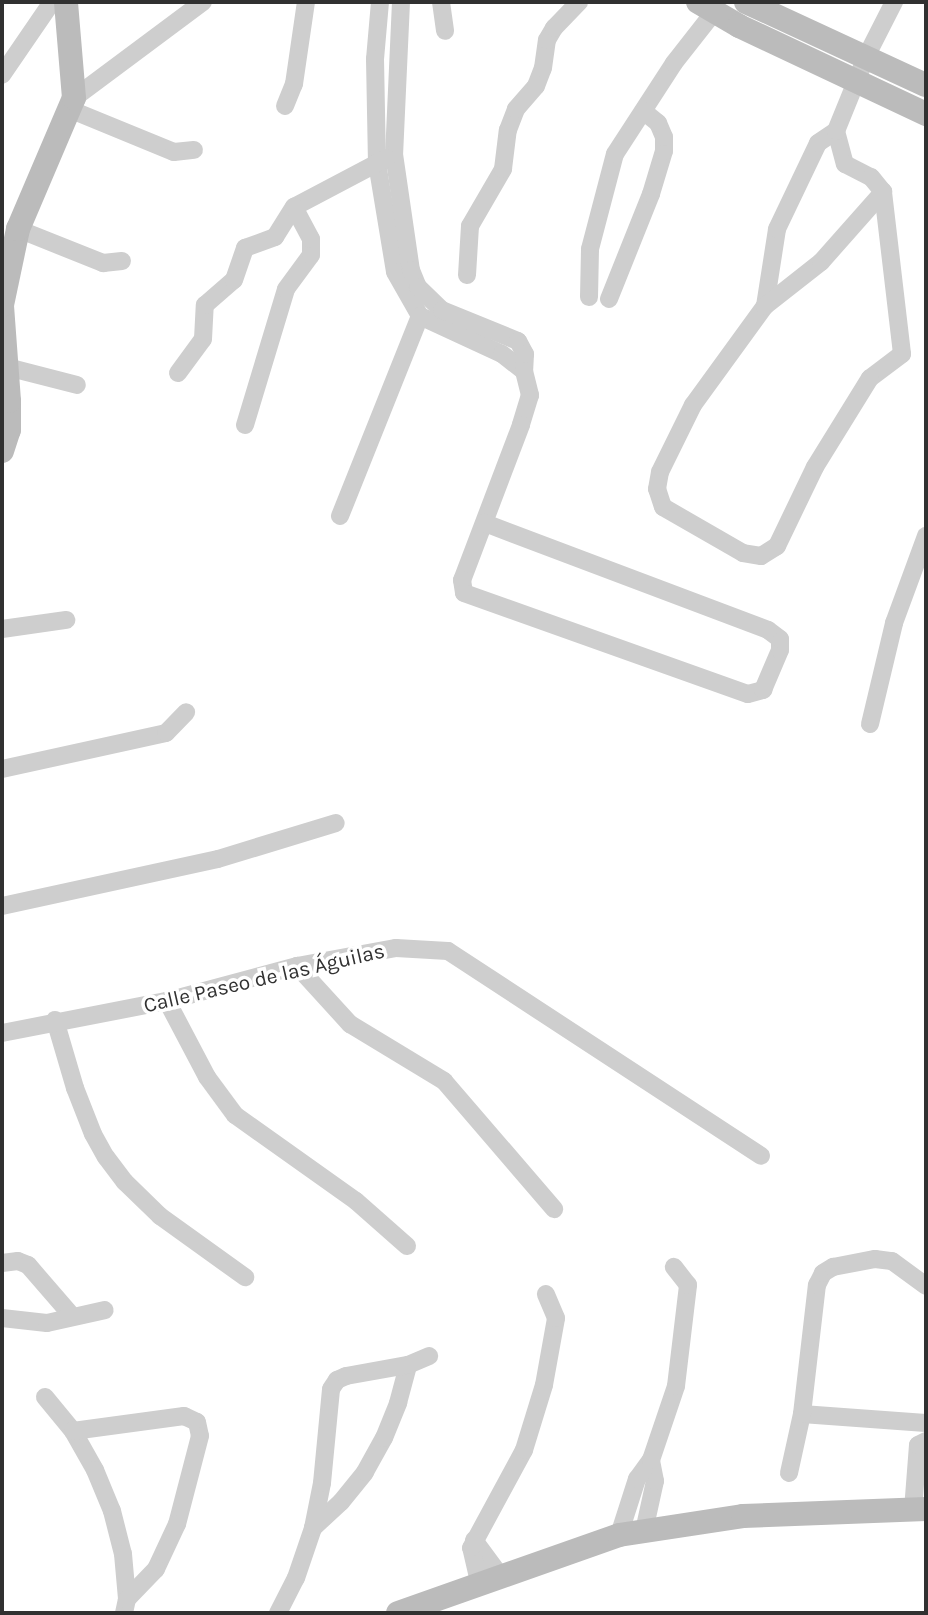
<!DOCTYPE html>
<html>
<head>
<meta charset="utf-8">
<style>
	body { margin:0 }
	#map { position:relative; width:928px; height:1615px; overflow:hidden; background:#fff; font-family:Karla,sans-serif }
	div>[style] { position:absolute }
	.street>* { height:18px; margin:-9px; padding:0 9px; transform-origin:9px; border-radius:9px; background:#cecece }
	.secondary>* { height:24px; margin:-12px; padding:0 12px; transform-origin:12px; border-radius:12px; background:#bbb }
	span { translate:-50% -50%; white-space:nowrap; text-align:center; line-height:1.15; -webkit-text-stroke:7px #fff; paint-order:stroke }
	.street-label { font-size:21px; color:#313131 }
	.frame { position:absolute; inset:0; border:4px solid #313131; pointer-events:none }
</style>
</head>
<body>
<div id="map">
	<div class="street">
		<div style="left:380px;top:2px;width:57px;rotate:95deg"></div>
		<div style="left:375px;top:59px;width:104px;rotate:88.9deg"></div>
		<div style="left:377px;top:163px;width:110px;rotate:80.6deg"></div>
		<div style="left:395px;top:272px;width:51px;rotate:60.4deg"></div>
		<div style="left:420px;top:316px;width:90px;rotate:24.9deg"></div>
		<div style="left:502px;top:354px;width:28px;rotate:38deg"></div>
		<div style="left:401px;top:2px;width:152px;rotate:92.6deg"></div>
		<div style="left:394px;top:154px;width:117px;rotate:81.7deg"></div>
		<div style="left:411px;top:270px;width:18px;rotate:68deg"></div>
		<div style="left:418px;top:287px;width:33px;rotate:44deg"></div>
		<div style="left:442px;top:310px;width:82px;rotate:22.2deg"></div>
		<div style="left:518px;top:341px;width:15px;rotate:62deg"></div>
		<div style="left:525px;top:354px;width:17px;rotate:93deg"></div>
		<div style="left:524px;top:371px;width:25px;rotate:76deg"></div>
		<div style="left:530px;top:395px;width:31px;rotate:107deg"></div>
		<div style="left:521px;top:425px;width:166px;rotate:110.8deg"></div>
		<div style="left:462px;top:580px;width:13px;rotate:81deg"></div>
		<div style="left:464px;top:593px;width:301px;rotate:19.6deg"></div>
		<div style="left:748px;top:694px;width:16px;rotate:-15deg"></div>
		<div style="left:763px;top:690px;width:43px;rotate:-67deg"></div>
		<div style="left:780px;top:650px;width:11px;rotate:-90deg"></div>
		<div style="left:780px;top:639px;width:15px;rotate:-143deg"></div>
		<div style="left:768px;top:630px;width:303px;rotate:-159.3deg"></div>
		<div style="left:441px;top:2px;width:29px;rotate:82deg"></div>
		<div style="left:2px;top:75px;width:88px;rotate:-55.6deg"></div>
		<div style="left:74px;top:98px;width:161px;rotate:-36.7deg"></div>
		<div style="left:285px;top:106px;width:24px;rotate:-68deg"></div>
		<div style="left:294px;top:84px;width:83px;rotate:-81.7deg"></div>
		<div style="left:69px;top:109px;width:113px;rotate:22.3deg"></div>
		<div style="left:174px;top:152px;width:20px;rotate:-6deg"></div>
		<div style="left:836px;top:131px;width:34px;rotate:75deg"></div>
		<div style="left:845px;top:164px;width:29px;rotate:27deg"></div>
		<div style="left:871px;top:177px;width:19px;rotate:51deg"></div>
		<div style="left:883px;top:192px;width:163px;rotate:83.3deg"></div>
		<div style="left:902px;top:354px;width:40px;rotate:143deg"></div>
		<div style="left:870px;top:378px;width:105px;rotate:121.7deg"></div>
		<div style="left:815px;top:467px;width:88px;rotate:115.7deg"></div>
		<div style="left:777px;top:546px;width:19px;rotate:148deg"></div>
		<div style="left:761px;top:556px;width:18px;rotate:-171deg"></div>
		<div style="left:743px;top:553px;width:92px;rotate:-150.1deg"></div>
		<div style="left:663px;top:507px;width:19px;rotate:-108deg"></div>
		<div style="left:657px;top:489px;width:17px;rotate:-80deg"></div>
		<div style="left:660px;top:472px;width:75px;rotate:-63.8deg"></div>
		<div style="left:693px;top:405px;width:122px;rotate:-54deg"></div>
		<div style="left:765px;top:306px;width:78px;rotate:-81.1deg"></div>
		<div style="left:777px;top:229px;width:95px;rotate:-64.5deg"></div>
		<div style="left:818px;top:143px;width:22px;rotate:-34deg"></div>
		<div style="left:836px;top:131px;width:80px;rotate:-67.9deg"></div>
		<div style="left:866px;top:57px;width:62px;rotate:-63deg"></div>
		<div style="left:18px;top:229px;width:92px;rotate:21.8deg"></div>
		<div style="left:103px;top:263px;width:19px;rotate:-6deg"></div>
		<div style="left:467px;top:275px;width:49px;rotate:-86.5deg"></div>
		<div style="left:470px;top:226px;width:66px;rotate:-59.9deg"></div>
		<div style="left:503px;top:169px;width:39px;rotate:-83deg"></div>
		<div style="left:508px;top:130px;width:22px;rotate:-69deg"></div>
		<div style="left:516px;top:109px;width:30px;rotate:-49deg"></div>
		<div style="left:536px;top:86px;width:19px;rotate:-69deg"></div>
		<div style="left:543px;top:68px;width:28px;rotate:-82deg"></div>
		<div style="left:547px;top:40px;width:14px;rotate:-60deg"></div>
		<div style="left:554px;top:28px;width:36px;rotate:-46deg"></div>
		<div style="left:589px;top:297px;width:48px;rotate:-88.8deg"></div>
		<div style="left:590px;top:249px;width:98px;rotate:-75.3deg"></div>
		<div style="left:615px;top:154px;width:108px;rotate:-57deg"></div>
		<div style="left:674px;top:63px;width:65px;rotate:-51.9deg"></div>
		<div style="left:609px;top:299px;width:113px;rotate:-68.2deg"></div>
		<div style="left:651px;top:194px;width:45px;rotate:-73.2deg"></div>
		<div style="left:664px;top:151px;width:14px;rotate:-90deg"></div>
		<div style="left:664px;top:137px;width:15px;rotate:-113deg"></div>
		<div style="left:658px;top:123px;width:19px;rotate:-141deg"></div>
		<div style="left:765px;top:306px;width:71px;rotate:-38.2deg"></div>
		<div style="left:821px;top:262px;width:94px;rotate:-48.5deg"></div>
		<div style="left:7px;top:367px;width:72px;rotate:14.4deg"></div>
		<div style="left:178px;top:373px;width:42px;rotate:-53.7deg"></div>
		<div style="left:203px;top:339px;width:34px;rotate:-87deg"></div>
		<div style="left:205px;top:305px;width:38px;rotate:-41deg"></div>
		<div style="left:234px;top:280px;width:34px;rotate:-71deg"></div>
		<div style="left:245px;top:248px;width:32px;rotate:-20deg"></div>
		<div style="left:275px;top:237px;width:36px;rotate:-58deg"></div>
		<div style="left:294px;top:207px;width:105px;rotate:-27.8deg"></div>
		<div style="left:245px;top:425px;width:142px;rotate:-73.2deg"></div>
		<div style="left:286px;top:289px;width:42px;rotate:-53.7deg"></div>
		<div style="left:311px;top:255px;width:16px;rotate:-90deg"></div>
		<div style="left:311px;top:239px;width:36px;rotate:-118deg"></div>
		<div style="left:340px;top:516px;width:215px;rotate:-68.2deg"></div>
		<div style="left:2px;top:629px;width:65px;rotate:-8deg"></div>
		<div style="left:870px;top:724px;width:104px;rotate:-76.6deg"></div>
		<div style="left:894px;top:623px;width:93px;rotate:-69.8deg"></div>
		<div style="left:2px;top:769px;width:168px;rotate:-12.4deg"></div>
		<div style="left:166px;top:733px;width:29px;rotate:-46deg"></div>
		<div style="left:2px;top:906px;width:221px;rotate:-12.3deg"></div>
		<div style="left:218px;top:859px;width:123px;rotate:-17deg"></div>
		<div style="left:297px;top:966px;width:79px;rotate:47.6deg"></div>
		<div style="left:350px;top:1024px;width:110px;rotate:31.2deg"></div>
		<div style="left:444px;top:1081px;width:169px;rotate:49.3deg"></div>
		<div style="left:167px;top:1001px;width:86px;rotate:62.2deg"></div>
		<div style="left:207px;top:1077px;width:47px;rotate:53.6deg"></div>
		<div style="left:235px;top:1115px;width:148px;rotate:35.4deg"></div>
		<div style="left:356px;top:1201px;width:68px;rotate:41.4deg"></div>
		<div style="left:55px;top:1020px;width:71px;rotate:73.6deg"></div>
		<div style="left:75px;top:1088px;width:49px;rotate:68.6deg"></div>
		<div style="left:93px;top:1134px;width:26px;rotate:61deg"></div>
		<div style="left:106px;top:1157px;width:31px;rotate:53deg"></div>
		<div style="left:125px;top:1182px;width:49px;rotate:44.2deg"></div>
		<div style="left:160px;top:1216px;width:105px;rotate:35.7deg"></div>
		<div style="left:2px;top:1033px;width:168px;rotate:-11deg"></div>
		<div style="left:167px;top:1001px;width:135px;rotate:-15.1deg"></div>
		<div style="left:297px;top:966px;width:101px;rotate:-10.3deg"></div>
		<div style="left:396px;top:948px;width:52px;rotate:3.3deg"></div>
		<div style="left:448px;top:951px;width:374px;rotate:33.2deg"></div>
		<div style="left:2px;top:1263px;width:16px;rotate:-7deg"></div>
		<div style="left:18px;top:1261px;width:11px;rotate:22deg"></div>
		<div style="left:28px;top:1265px;width:67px;rotate:49.2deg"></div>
		<div style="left:2px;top:1318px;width:45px;rotate:6.3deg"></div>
		<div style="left:47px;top:1323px;width:59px;rotate:-12.6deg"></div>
		<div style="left:45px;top:1397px;width:44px;rotate:50.5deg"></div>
		<div style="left:73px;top:1431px;width:45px;rotate:60.6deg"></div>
		<div style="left:95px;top:1470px;width:44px;rotate:67.5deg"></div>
		<div style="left:112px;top:1511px;width:44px;rotate:75.7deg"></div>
		<div style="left:123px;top:1554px;width:45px;rotate:84.9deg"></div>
		<div style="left:127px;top:1599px;width:14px;rotate:102deg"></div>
		<div style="left:802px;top:1414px;width:124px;rotate:4.2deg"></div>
		<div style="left:73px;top:1431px;width:112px;rotate:-7.7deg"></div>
		<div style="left:184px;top:1416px;width:14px;rotate:25deg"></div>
		<div style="left:197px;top:1422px;width:14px;rotate:78deg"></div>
		<div style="left:200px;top:1436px;width:91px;rotate:104.6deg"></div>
		<div style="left:177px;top:1524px;width:50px;rotate:115deg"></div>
		<div style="left:156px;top:1569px;width:42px;rotate:134deg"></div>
		<div style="left:789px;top:1473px;width:60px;rotate:-77.6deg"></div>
		<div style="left:802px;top:1414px;width:130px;rotate:-83.4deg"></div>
		<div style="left:817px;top:1285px;width:13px;rotate:-63deg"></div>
		<div style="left:823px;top:1273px;width:12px;rotate:-31deg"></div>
		<div style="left:833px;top:1267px;width:43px;rotate:-10.8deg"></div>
		<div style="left:875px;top:1259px;width:17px;rotate:7deg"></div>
		<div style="left:892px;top:1261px;width:42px;rotate:36.3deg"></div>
		<div style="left:913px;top:1510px;width:65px;rotate:-85.6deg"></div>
		<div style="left:918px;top:1445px;width:9px;rotate:-27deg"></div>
		<div style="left:313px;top:1528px;width:38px;rotate:-43deg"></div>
		<div style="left:341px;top:1502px;width:38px;rotate:-51deg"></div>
		<div style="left:365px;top:1472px;width:39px;rotate:-61deg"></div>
		<div style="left:384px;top:1438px;width:38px;rotate:-68deg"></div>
		<div style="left:398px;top:1403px;width:39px;rotate:-75deg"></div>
		<div style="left:644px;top:1531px;width:51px;rotate:-77.6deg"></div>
		<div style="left:655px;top:1481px;width:21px;rotate:-101deg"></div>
		<div style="left:619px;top:1535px;width:59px;rotate:-72.2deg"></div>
		<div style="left:637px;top:1479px;width:24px;rotate:-54deg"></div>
		<div style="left:651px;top:1460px;width:78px;rotate:-71.3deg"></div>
		<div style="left:676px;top:1386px;width:102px;rotate:-83.2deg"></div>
		<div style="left:688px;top:1285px;width:23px;rotate:-128deg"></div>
		<div style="left:474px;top:1540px;width:47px;rotate:53.6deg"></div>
		<div style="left:480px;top:1586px;width:39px;rotate:-103deg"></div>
		<div style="left:471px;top:1548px;width:111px;rotate:-61.6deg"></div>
		<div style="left:524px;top:1450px;width:68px;rotate:-72.9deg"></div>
		<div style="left:544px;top:1385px;width:68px;rotate:-79.8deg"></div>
		<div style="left:556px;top:1318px;width:26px;rotate:-113deg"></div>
		<div style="left:278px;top:1613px;width:39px;rotate:-63deg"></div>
		<div style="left:296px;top:1578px;width:53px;rotate:-71.2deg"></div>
		<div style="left:313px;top:1528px;width:46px;rotate:-78.7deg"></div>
		<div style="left:322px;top:1483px;width:94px;rotate:-84.5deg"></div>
		<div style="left:331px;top:1389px;width:11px;rotate:-56deg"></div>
		<div style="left:337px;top:1380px;width:10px;rotate:-24deg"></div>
		<div style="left:346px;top:1376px;width:63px;rotate:-10.1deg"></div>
		<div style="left:408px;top:1365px;width:23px;rotate:-23deg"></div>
	</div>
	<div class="secondary">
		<div style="left:698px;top:2px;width:48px;rotate:30.3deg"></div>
		<div style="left:739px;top:26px;width:207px;rotate:25.2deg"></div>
		<div style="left:746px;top:2px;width:198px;rotate:24.8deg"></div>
		<div style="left:2px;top:451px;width:22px;rotate:-72deg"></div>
		<div style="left:9px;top:430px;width:29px;rotate:-90deg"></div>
		<div style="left:9px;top:401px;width:96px;rotate:-94.2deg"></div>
		<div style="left:2px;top:305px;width:78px;rotate:-78.1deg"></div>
		<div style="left:18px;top:229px;width:142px;rotate:-66.9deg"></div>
		<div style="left:74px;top:98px;width:96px;rotate:-94.8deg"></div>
		<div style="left:398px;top:1613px;width:234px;rotate:-19.4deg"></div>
		<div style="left:619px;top:1535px;width:125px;rotate:-8.7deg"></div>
		<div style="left:743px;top:1516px;width:183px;rotate:-2.2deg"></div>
	</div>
	<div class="street-label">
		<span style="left:264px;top:978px;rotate:-13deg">Calle Paseo de las Águilas</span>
	</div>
	<div class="frame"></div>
</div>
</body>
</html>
